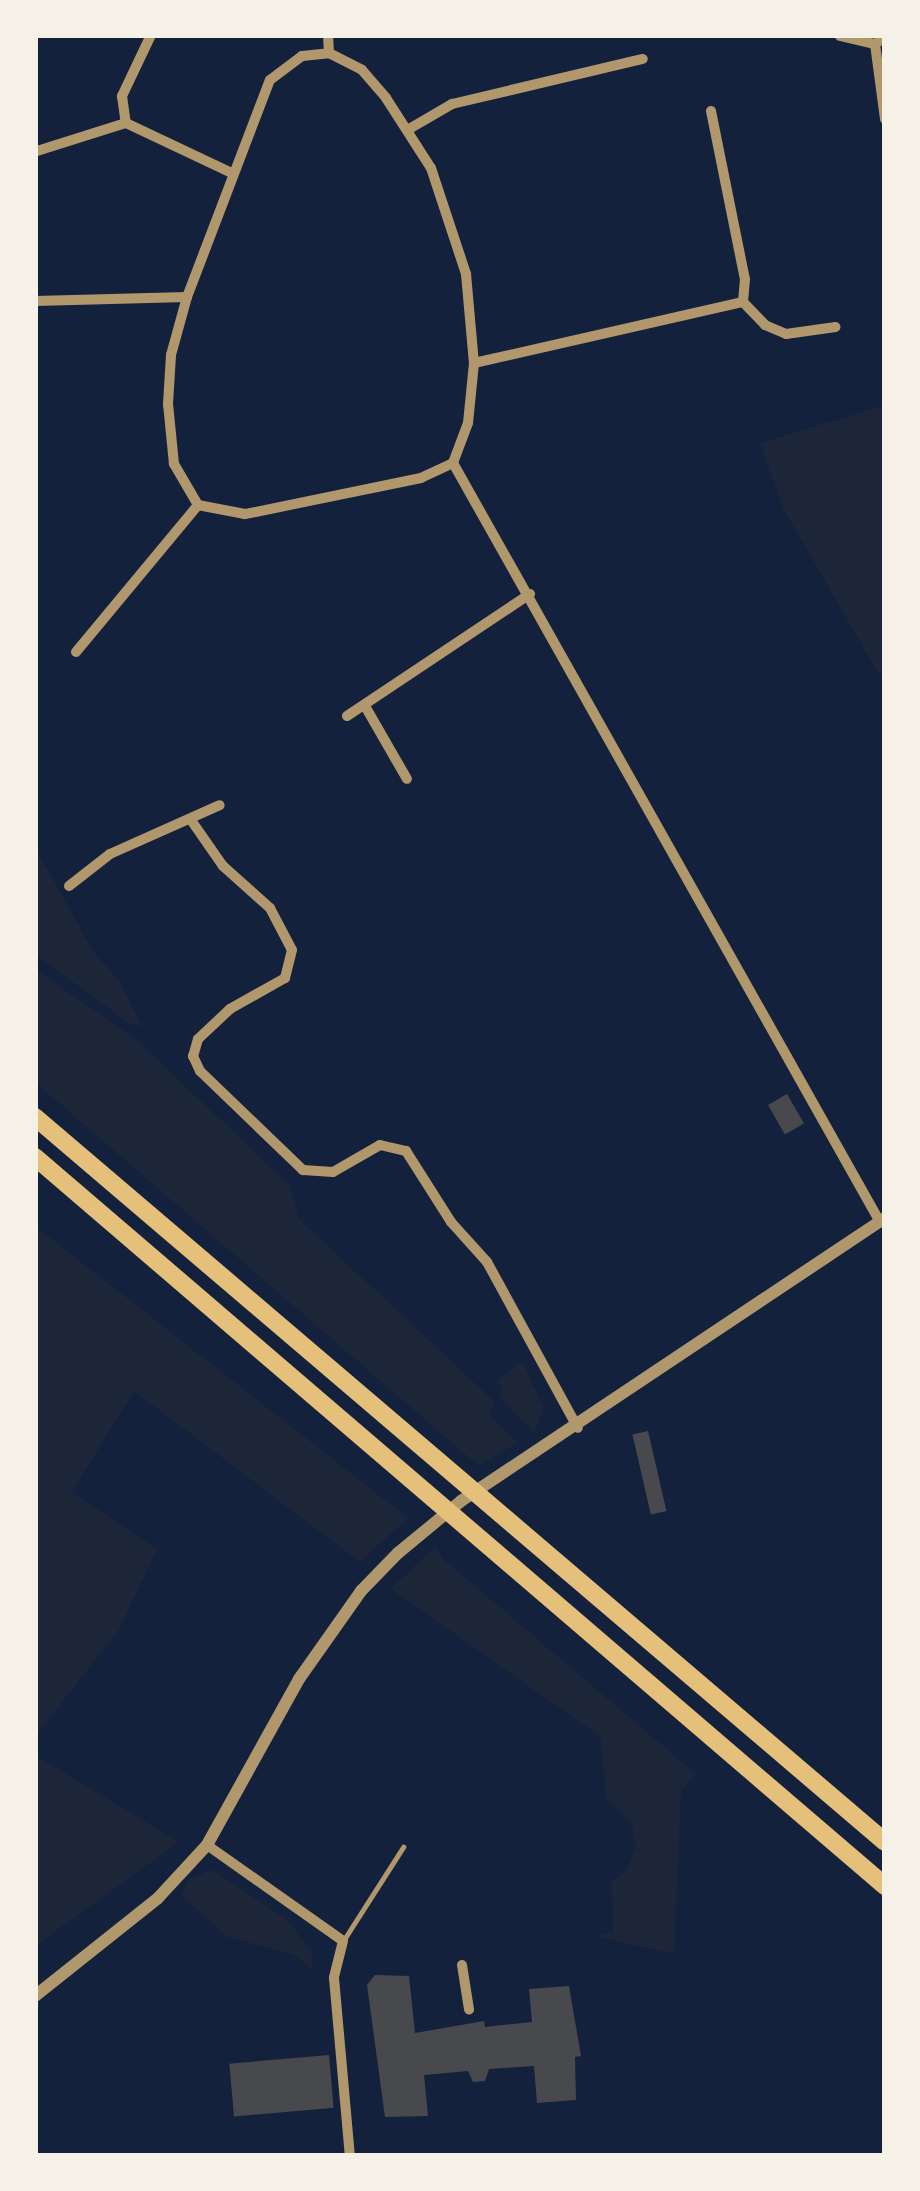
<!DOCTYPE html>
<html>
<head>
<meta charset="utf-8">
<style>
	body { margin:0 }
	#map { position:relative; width:920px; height:2191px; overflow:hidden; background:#14213d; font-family:"Roboto Condensed",sans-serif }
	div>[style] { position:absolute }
	.green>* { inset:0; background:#1d2539 }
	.building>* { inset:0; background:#48494c; transform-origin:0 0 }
	.service>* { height:5px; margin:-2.5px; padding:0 2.5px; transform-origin:2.5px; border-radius:2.5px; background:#b1986c }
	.minor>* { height:10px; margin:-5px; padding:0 5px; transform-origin:5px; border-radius:5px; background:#b1986c }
	.tertiary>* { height:12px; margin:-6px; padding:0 6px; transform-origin:6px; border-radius:6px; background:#b1986c }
	.trunk>* { height:18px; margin:-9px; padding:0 9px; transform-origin:9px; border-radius:9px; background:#e5c07b }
	span { translate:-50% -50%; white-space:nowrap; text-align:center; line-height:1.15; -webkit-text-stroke:9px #f6f1e7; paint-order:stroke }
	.frame { position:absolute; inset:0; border:38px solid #f6f1e7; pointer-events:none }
</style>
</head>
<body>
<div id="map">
	<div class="green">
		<div style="clip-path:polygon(885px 405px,885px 685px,783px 508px,760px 443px)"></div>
		<div style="clip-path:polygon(35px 847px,94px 953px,119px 980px,142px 1026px,130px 1024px,35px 954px)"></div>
		<div style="clip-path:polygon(35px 969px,138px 1041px,290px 1186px,299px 1219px,495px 1402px,489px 1413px,517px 1443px,479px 1466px,35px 1082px)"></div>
		<div style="clip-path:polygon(35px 1226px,408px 1518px,360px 1562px,134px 1391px,72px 1492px,157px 1549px,120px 1628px,35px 1737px)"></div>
		<div style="clip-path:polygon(522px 1361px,544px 1408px,534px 1433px,499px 1396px,504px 1389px,497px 1381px)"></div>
		<div style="clip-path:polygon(436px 1545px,442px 1558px,696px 1774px,681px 1791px,674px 1954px,594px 1936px,614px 1932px,611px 1882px,626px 1871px,636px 1848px,632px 1824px,606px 1798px,601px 1737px,391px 1589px)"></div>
		<div style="clip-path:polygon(35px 1755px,179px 1842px,35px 1946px)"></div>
		<div style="clip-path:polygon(212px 1870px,287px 1920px,312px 1952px,312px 1969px,293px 1954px,228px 1937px,181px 1895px,189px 1879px)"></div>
	</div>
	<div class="building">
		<div style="left:787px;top:1094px;width:34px;height:22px;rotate:60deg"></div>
		<div style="left:648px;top:1431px;width:82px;height:16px;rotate:77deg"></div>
		<div style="clip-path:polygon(375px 1975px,409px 1976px,415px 2033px,484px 2021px,485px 2027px,532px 2022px,529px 1989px,569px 1986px,581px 2056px,575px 2057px,576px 2100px,537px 2103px,534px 2066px,489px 2069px,485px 2081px,473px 2082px,468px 2071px,424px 2075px,428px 2116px,385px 2117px,367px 1985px)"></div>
		<div style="left:329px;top:2055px;width:53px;height:100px;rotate:85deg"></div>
	</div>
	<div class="service">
		<div style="left:343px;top:1941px;width:112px;rotate:-57.4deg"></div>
	</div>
	<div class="minor">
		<div style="left:151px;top:35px;width:68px;rotate:115.4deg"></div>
		<div style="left:122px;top:96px;width:27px;rotate:82deg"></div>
		<div style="left:126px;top:123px;width:117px;rotate:25.3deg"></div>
		<div style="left:328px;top:35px;width:18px;rotate:87deg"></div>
		<div style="left:840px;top:36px;width:36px;rotate:13deg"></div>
		<div style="left:885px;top:37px;width:12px;rotate:145deg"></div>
		<div style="left:875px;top:44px;width:76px;rotate:82.4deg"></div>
		<div style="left:329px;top:53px;width:37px;rotate:27deg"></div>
		<div style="left:362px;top:70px;width:37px;rotate:49deg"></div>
		<div style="left:386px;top:98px;width:83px;rotate:57.3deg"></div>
		<div style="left:431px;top:168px;width:112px;rotate:71.7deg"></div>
		<div style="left:466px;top:274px;width:89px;rotate:84.9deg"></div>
		<div style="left:474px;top:363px;width:60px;rotate:95.7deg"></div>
		<div style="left:468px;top:423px;width:43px;rotate:110.6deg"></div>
		<div style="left:453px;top:463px;width:35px;rotate:155deg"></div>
		<div style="left:421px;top:478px;width:180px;rotate:168.4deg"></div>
		<div style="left:245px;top:514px;width:48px;rotate:-169.2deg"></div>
		<div style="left:198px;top:505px;width:48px;rotate:-120.3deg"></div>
		<div style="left:174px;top:464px;width:60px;rotate:-95.7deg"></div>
		<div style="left:168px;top:404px;width:49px;rotate:-86.5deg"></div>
		<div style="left:171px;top:355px;width:60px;rotate:-74.6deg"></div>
		<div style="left:187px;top:297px;width:232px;rotate:-69.1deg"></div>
		<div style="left:270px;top:80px;width:40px;rotate:-37deg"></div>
		<div style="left:302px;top:56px;width:27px;rotate:-6deg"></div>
		<div style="left:711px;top:111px;width:171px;rotate:78.6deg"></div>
		<div style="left:745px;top:279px;width:23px;rotate:95deg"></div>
		<div style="left:743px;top:302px;width:32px;rotate:46deg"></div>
		<div style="left:765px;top:325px;width:23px;rotate:23deg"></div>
		<div style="left:786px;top:334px;width:50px;rotate:-8deg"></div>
		<div style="left:409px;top:129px;width:50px;rotate:-30.2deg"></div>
		<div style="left:452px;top:104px;width:196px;rotate:-13.3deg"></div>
		<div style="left:37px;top:151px;width:93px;rotate:-17.5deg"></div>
		<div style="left:35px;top:301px;width:152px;rotate:-1.5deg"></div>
		<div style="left:474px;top:363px;width:276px;rotate:-12.8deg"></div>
		<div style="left:453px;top:463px;width:871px;rotate:60.64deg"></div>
		<div style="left:76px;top:652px;width:191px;rotate:-50.3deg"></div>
		<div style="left:365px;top:706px;width:84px;rotate:60.1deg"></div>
		<div style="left:347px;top:716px;width:220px;rotate:-33.7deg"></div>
		<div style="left:191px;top:820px;width:56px;rotate:55.2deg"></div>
		<div style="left:223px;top:866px;width:63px;rotate:41.8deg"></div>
		<div style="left:270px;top:908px;width:47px;rotate:62.4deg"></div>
		<div style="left:292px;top:950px;width:29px;rotate:104deg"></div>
		<div style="left:285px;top:978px;width:63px;rotate:150.6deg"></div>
		<div style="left:230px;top:1009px;width:44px;rotate:136.8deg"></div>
		<div style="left:198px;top:1039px;width:18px;rotate:106deg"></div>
		<div style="left:193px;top:1056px;width:17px;rotate:65deg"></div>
		<div style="left:200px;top:1071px;width:143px;rotate:43.9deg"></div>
		<div style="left:303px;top:1170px;width:30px;rotate:4deg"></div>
		<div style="left:333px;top:1172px;width:54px;rotate:-29.9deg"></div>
		<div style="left:380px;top:1145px;width:27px;rotate:13deg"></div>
		<div style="left:406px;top:1151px;width:84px;rotate:57.6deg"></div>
		<div style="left:451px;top:1222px;width:54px;rotate:48deg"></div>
		<div style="left:487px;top:1262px;width:189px;rotate:61.3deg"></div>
		<div style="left:69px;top:886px;width:52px;rotate:-38deg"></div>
		<div style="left:110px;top:854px;width:120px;rotate:-24deg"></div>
		<div style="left:207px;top:1845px;width:166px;rotate:35.2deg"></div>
		<div style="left:343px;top:1941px;width:38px;rotate:104deg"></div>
		<div style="left:334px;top:1978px;width:179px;rotate:84.9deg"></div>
		<div style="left:462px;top:1965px;width:45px;rotate:81deg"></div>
	</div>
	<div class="tertiary">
		<div style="left:35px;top:1996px;width:157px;rotate:-38.5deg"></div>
		<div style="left:158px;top:1898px;width:72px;rotate:-47.2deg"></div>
		<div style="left:207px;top:1845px;width:190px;rotate:-61deg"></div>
		<div style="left:299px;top:1679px;width:108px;rotate:-54.8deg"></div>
		<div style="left:361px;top:1591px;width:53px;rotate:-45.8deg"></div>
		<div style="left:398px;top:1553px;width:82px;rotate:-39.5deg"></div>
		<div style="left:461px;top:1501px;width:510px;rotate:-33.72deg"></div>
	</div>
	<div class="trunk">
		<div style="left:35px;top:1117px;width:1117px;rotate:40.46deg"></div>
		<div style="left:35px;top:1157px;width:1120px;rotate:40.62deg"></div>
	</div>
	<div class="frame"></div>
</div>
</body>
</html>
